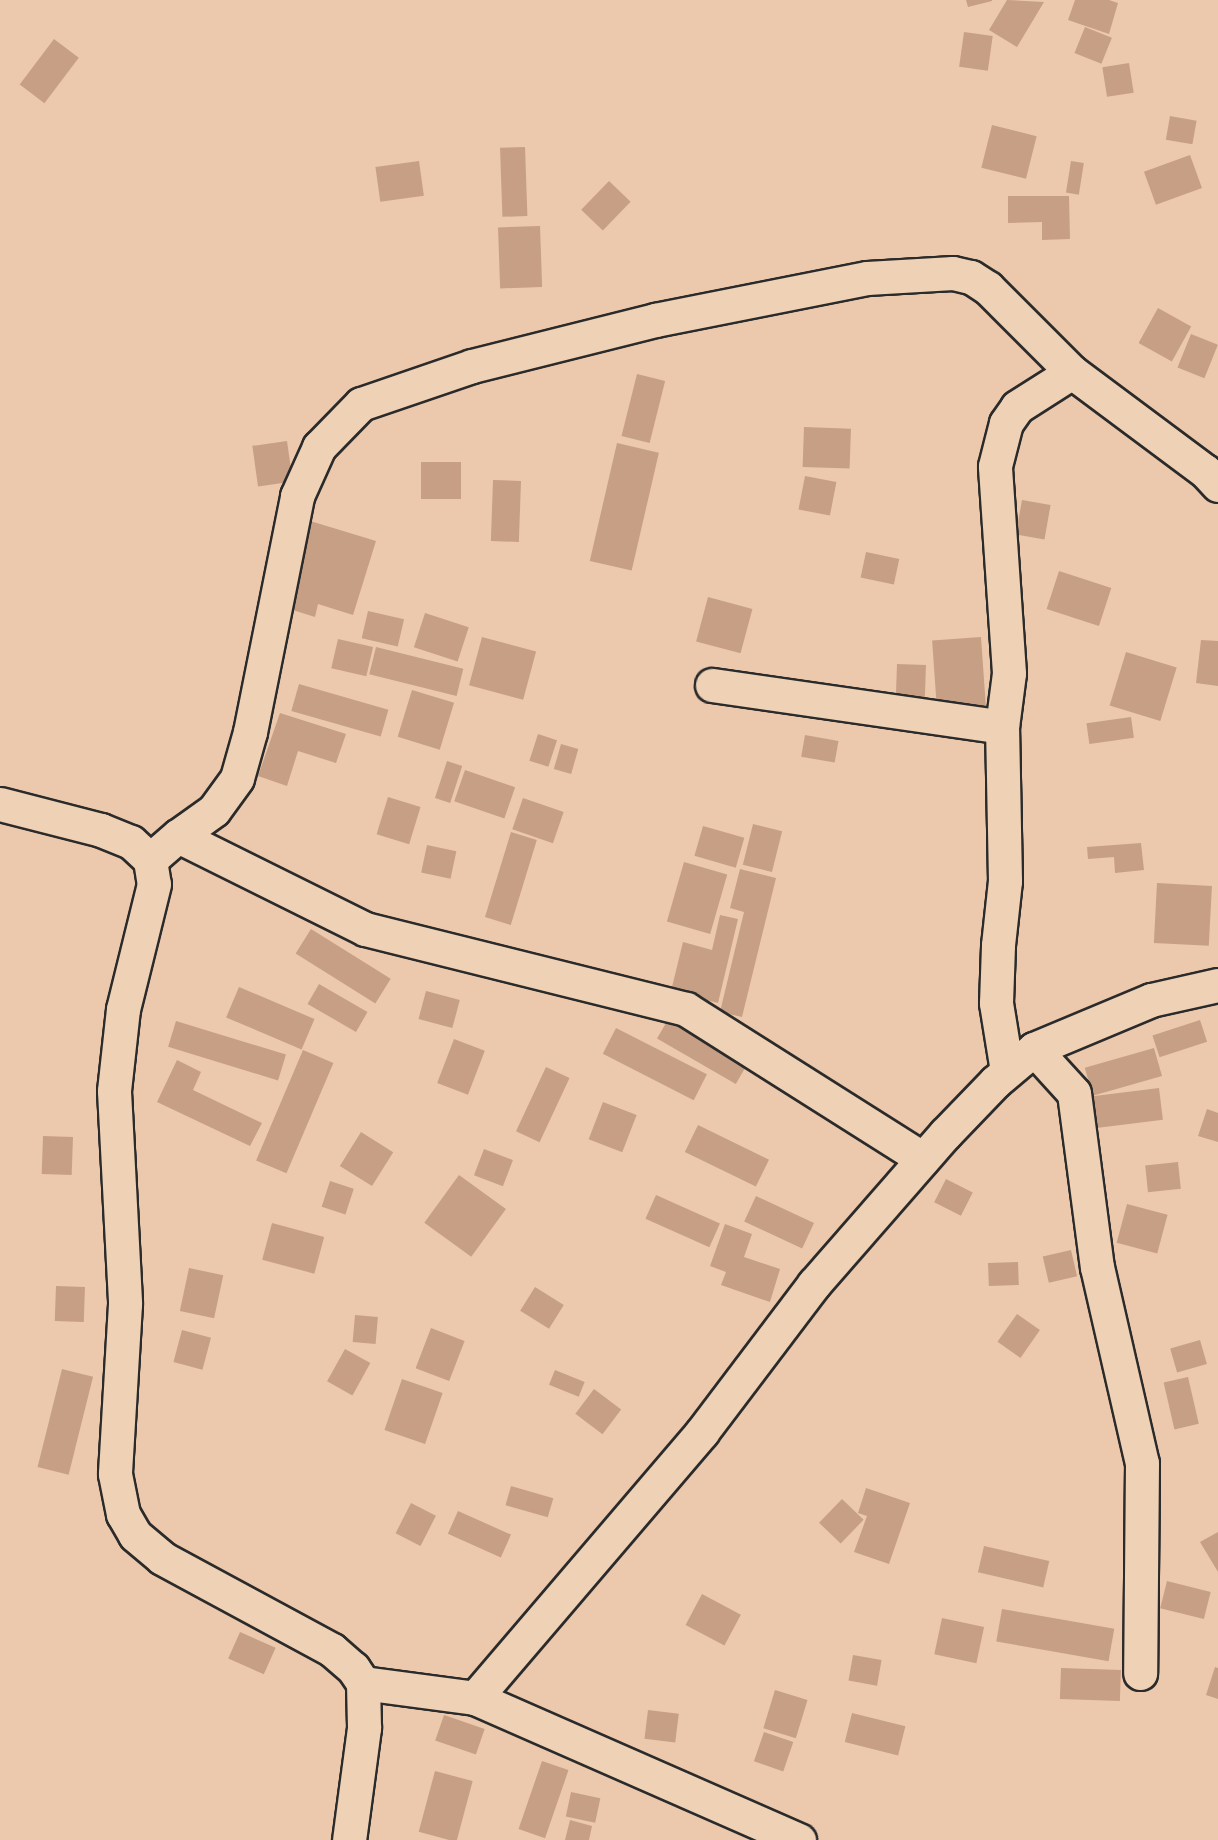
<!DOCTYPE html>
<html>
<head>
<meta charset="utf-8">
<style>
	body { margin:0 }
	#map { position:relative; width:1218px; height:1840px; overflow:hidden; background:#ecc9ac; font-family:Dekko,sans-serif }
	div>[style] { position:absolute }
	.building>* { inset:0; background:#c79f85; transform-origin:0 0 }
	.roads { filter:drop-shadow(2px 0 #2b2b2b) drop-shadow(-2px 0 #2b2b2b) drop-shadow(0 2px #2b2b2b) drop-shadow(0 -2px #2b2b2b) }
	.minor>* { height:33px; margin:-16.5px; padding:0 16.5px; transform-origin:16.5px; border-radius:16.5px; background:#efd2b5 }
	span { translate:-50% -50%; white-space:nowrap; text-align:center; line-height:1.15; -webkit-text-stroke:4.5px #efd2b5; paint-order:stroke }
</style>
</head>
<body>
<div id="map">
	<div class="building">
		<div style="clip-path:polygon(966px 0,992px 0,992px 1px,968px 7px)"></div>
		<div style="clip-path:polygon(1007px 0,1044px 2px,1017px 47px,989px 30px)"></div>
		<div style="clip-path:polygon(1075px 0,1109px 0,1118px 3px,1109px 34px,1068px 20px)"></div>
		<div style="left:1085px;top:27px;width:29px;height:28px;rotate:22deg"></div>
		<div style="left:964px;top:32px;width:29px;height:35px;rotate:8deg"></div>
		<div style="left:54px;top:39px;width:31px;height:57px;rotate:37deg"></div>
		<div style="left:1129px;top:63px;width:30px;height:27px;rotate:81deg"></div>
		<div style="left:1170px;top:116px;width:27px;height:24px;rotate:10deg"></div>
		<div style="left:992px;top:125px;width:46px;height:44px;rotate:14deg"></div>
		<div style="left:525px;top:147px;width:69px;height:25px;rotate:88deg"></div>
		<div style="left:1190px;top:155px;width:35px;height:49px;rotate:70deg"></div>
		<div style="left:419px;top:161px;width:35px;height:44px;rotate:82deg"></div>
		<div style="left:1071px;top:161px;width:13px;height:32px;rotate:9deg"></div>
		<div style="left:609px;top:181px;width:30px;height:40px;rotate:44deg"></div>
		<div style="clip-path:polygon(1008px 196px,1069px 196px,1070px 239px,1042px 240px,1042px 222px,1008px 223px)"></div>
		<div style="left:540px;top:226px;width:61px;height:42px;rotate:88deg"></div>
		<div style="left:1158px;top:308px;width:38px;height:40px;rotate:29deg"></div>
		<div style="left:1191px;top:334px;width:29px;height:36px;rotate:22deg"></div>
		<div style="left:637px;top:374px;width:29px;height:64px;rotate:14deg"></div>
		<div style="left:804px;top:427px;width:47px;height:40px;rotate:2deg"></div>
		<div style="left:287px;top:441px;width:41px;height:35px;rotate:82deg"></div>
		<div style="left:617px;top:443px;width:43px;height:121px;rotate:13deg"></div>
		<div style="left:421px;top:462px;width:40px;height:37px"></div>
		<div style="left:805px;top:476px;width:32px;height:34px;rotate:11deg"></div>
		<div style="left:493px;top:480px;width:28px;height:61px;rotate:2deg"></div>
		<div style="left:1022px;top:500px;width:29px;height:35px;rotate:10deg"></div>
		<div style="clip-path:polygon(307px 520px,376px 541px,353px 615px,318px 604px,315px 617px,280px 606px)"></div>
		<div style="left:866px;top:552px;width:34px;height:26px;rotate:12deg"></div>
		<div style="left:1059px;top:571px;width:55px;height:40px;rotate:18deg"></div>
		<div style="left:708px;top:597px;width:46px;height:46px;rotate:15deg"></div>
		<div style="left:368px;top:611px;width:37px;height:28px;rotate:13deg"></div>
		<div style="left:425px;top:613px;width:46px;height:36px;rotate:18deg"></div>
		<div style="left:482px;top:637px;width:56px;height:50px;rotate:15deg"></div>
		<div style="left:981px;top:637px;width:72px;height:49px;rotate:86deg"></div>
		<div style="left:338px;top:639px;width:36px;height:30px;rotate:13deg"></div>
		<div style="clip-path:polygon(1201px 640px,1218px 641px,1218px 686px,1196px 683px)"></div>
		<div style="left:376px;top:647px;width:90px;height:28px;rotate:14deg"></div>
		<div style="left:1126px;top:652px;width:53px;height:56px;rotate:17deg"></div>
		<div style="left:897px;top:664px;width:29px;height:37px;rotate:2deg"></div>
		<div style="left:299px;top:684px;width:93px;height:28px;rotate:16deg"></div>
		<div style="left:412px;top:690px;width:44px;height:49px;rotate:17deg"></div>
		<div style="clip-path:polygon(280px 713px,346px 734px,336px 763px,298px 751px,287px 786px,258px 776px)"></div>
		<div style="left:1131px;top:717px;width:21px;height:45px;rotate:82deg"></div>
		<div style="left:538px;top:734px;width:20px;height:28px;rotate:18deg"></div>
		<div style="left:805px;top:735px;width:34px;height:22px;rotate:10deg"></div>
		<div style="left:561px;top:744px;width:18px;height:26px;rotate:16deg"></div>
		<div style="left:447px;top:761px;width:16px;height:39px;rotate:18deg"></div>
		<div style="left:465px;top:770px;width:53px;height:33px;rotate:19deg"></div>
		<div style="left:388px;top:797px;width:34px;height:39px;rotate:17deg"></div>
		<div style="left:523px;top:798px;width:43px;height:33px;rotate:19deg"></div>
		<div style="left:753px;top:824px;width:30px;height:42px;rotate:14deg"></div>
		<div style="left:703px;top:826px;width:43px;height:31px;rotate:16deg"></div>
		<div style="left:511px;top:832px;width:27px;height:89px;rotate:17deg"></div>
		<div style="clip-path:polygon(1141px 843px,1144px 870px,1115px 873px,1114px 857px,1088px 859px,1087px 847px)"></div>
		<div style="left:427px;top:845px;width:30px;height:28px;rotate:12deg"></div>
		<div style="left:684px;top:862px;width:45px;height:62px;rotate:16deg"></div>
		<div style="clip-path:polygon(740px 869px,776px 878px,742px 1017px,720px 1012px,744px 912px,730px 908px)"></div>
		<div style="left:1157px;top:883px;width:55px;height:60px;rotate:3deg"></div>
		<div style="clip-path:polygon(720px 915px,738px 919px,718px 1003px,671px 991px,683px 942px,712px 950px)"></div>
		<div style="left:311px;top:929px;width:94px;height:29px;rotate:32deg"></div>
		<div style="left:319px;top:984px;width:56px;height:23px;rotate:30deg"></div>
		<div style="left:239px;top:987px;width:82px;height:33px;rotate:23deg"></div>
		<div style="left:426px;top:991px;width:35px;height:29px;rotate:15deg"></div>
		<div style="left:670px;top:1016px;width:91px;height:26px;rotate:30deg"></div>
		<div style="left:1200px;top:1020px;width:23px;height:50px;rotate:72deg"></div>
		<div style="left:176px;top:1021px;width:115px;height:27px;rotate:17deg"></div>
		<div style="left:616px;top:1028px;width:102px;height:29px;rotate:27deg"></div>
		<div style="left:454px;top:1039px;width:33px;height:47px;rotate:21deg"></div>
		<div style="left:1154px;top:1048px;width:29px;height:72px;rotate:74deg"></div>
		<div style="left:303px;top:1050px;width:33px;height:120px;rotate:23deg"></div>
		<div style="clip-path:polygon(177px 1060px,201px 1072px,193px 1090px,262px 1123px,250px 1146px,157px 1102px)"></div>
		<div style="left:546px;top:1067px;width:26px;height:71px;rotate:25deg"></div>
		<div style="left:1159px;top:1088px;width:32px;height:69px;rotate:83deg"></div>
		<div style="left:603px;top:1102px;width:36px;height:40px;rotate:21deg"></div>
		<div style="clip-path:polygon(1207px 1109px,1218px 1113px,1218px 1142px,1198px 1136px)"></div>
		<div style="left:698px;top:1125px;width:79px;height:30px;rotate:26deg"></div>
		<div style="left:361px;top:1132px;width:38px;height:40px;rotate:32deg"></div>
		<div style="left:43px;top:1136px;width:30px;height:38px;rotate:2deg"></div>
		<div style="left:484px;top:1149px;width:31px;height:28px;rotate:21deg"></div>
		<div style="left:1178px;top:1162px;width:27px;height:33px;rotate:84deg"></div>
		<div style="left:459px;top:1175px;width:58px;height:59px;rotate:36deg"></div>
		<div style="left:946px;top:1179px;width:30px;height:26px;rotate:27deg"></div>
		<div style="left:330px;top:1181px;width:25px;height:27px;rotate:18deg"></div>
		<div style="left:656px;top:1195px;width:70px;height:26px;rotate:24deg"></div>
		<div style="left:756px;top:1196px;width:64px;height:28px;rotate:25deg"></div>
		<div style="left:1127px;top:1204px;width:42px;height:40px;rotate:15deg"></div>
		<div style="left:272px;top:1223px;width:54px;height:38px;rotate:15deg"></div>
		<div style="clip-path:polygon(725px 1224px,752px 1234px,744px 1257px,780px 1269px,770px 1302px,721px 1285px,726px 1272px,710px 1266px)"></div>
		<div style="left:1071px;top:1250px;width:27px;height:29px;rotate:77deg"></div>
		<div style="left:1018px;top:1262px;width:23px;height:30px;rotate:88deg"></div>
		<div style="left:189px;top:1268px;width:35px;height:44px;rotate:12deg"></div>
		<div style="left:56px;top:1286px;width:29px;height:35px;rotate:2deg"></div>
		<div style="left:535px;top:1287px;width:34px;height:28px;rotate:32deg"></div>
		<div style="left:1017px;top:1314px;width:28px;height:34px;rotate:35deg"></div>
		<div style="left:355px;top:1315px;width:23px;height:27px;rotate:5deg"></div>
		<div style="left:431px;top:1328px;width:36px;height:43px;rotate:21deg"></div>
		<div style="left:182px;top:1330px;width:30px;height:33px;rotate:15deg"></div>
		<div style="left:1200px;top:1340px;width:25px;height:31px;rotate:74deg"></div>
		<div style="left:345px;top:1349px;width:29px;height:37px;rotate:29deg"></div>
		<div style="left:62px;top:1369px;width:32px;height:101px;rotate:14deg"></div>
		<div style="left:555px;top:1370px;width:32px;height:16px;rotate:22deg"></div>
		<div style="left:1188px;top:1377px;width:48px;height:25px;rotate:77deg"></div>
		<div style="left:402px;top:1379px;width:43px;height:54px;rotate:19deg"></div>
		<div style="left:594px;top:1389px;width:34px;height:31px;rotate:37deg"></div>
		<div style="left:511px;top:1486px;width:44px;height:20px;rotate:16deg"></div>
		<div style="clip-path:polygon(866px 1488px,910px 1503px,889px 1564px,854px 1552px,867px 1516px,858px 1513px)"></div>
		<div style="left:842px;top:1499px;width:30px;height:33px;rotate:44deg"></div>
		<div style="left:411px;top:1503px;width:28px;height:34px;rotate:27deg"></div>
		<div style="left:458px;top:1511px;width:58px;height:25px;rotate:24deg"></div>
		<div style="clip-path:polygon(1218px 1532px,1218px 1572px,1200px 1542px)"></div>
		<div style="left:984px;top:1546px;width:67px;height:27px;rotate:13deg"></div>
		<div style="left:1167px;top:1581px;width:45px;height:28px;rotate:14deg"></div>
		<div style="left:702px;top:1594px;width:44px;height:35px;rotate:28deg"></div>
		<div style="left:1002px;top:1609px;width:114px;height:33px;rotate:10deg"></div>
		<div style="left:942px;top:1618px;width:43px;height:37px;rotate:12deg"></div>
		<div style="left:240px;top:1632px;width:39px;height:29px;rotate:24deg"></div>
		<div style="left:853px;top:1655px;width:29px;height:26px;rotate:10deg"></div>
		<div style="clip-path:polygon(1215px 1667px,1218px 1668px,1218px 1699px,1206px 1695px)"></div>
		<div style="left:1061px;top:1668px;width:60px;height:31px;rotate:2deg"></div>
		<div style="left:775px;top:1690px;width:34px;height:40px;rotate:17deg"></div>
		<div style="left:648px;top:1710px;width:31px;height:29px;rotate:7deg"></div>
		<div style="left:852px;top:1713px;width:55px;height:30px;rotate:14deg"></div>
		<div style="left:444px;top:1715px;width:43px;height:27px;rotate:19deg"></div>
		<div style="left:764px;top:1732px;width:31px;height:31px;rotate:19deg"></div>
		<div style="left:542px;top:1761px;width:28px;height:72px;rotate:19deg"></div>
		<div style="left:435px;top:1771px;width:39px;height:63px;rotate:15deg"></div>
		<div style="left:571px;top:1792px;width:30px;height:25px;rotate:12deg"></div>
		<div style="clip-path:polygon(570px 1820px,592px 1826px,589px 1840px,565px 1840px)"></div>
	</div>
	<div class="roads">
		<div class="minor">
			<div style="left:712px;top:685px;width:293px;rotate:8.2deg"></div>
			<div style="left:0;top:804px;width:104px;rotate:14.4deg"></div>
			<div style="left:101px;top:830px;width:32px;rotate:22deg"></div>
			<div style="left:131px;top:842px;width:26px;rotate:43deg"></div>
			<div style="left:150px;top:860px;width:24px;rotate:81deg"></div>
			<div style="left:154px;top:884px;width:129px;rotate:103.9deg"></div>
			<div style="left:123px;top:1009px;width:82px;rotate:96.3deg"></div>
			<div style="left:114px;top:1091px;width:213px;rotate:87deg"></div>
			<div style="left:125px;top:1304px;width:170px;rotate:93.4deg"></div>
			<div style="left:115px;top:1474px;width:41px;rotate:78.7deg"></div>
			<div style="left:123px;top:1514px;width:24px;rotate:60deg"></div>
			<div style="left:135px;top:1535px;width:35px;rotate:40deg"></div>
			<div style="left:162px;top:1558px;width:193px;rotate:28.4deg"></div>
			<div style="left:332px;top:1650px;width:28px;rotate:41deg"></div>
			<div style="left:353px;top:1668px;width:18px;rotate:56deg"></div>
			<div style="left:363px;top:1683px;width:45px;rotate:88.7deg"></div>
			<div style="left:364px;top:1728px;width:113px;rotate:97.6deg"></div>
			<div style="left:178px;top:836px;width:209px;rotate:26.4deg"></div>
			<div style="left:365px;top:929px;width:331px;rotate:14deg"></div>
			<div style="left:686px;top:1009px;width:280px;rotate:32.3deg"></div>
			<div style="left:150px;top:860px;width:37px;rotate:-41deg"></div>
			<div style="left:178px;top:836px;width:44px;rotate:-35.8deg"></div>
			<div style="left:214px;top:810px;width:39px;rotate:-54deg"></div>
			<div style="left:237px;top:778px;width:48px;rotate:-74.2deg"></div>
			<div style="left:250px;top:732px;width:241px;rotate:-78.7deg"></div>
			<div style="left:297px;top:496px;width:54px;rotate:-65.8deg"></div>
			<div style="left:319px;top:447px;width:60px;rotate:-45.7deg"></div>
			<div style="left:361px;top:404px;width:117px;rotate:-18.9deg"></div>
			<div style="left:472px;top:366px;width:189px;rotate:-14.1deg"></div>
			<div style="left:655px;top:320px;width:216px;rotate:-11.2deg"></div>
			<div style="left:867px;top:278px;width:86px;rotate:-3.3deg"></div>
			<div style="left:953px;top:273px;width:18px;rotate:13deg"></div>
			<div style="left:971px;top:277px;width:20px;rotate:33deg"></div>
			<div style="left:988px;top:288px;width:119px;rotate:45deg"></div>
			<div style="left:1034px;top:1049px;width:59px;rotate:47.7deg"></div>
			<div style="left:1074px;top:1093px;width:176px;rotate:82.5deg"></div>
			<div style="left:1097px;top:1267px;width:201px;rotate:77.1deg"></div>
			<div style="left:1142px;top:1463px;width:210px;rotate:90.5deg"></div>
			<div style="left:1007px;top:1071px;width:69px;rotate:-99.2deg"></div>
			<div style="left:996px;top:1003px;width:58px;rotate:-88deg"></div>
			<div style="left:998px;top:945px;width:64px;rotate:-83.8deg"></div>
			<div style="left:1005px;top:881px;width:154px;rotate:-91.1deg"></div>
			<div style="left:1002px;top:727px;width:54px;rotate:-82.6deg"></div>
			<div style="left:1009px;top:673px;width:207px;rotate:-93.9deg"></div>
			<div style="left:995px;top:466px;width:44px;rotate:-75.7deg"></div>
			<div style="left:1006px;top:423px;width:19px;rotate:-55deg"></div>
			<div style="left:1017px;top:407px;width:65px;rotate:-32.5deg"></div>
			<div style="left:1072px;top:372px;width:166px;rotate:36.7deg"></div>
			<div style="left:1205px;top:471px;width:19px;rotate:47deg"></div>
			<div style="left:363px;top:1683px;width:113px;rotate:7.6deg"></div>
			<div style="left:475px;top:1698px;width:354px;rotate:23.7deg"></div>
			<div style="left:475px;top:1698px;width:350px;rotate:-49.5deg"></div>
			<div style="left:702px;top:1432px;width:186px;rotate:-52.9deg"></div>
			<div style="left:814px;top:1284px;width:199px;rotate:-48.9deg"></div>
			<div style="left:945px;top:1134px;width:72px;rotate:-46.1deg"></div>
			<div style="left:995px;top:1082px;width:51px;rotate:-40.2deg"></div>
			<div style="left:1034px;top:1049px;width:127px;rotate:-22.7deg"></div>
			<div style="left:1151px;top:1000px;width:69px;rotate:-12.6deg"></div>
		</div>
	</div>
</div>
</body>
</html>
